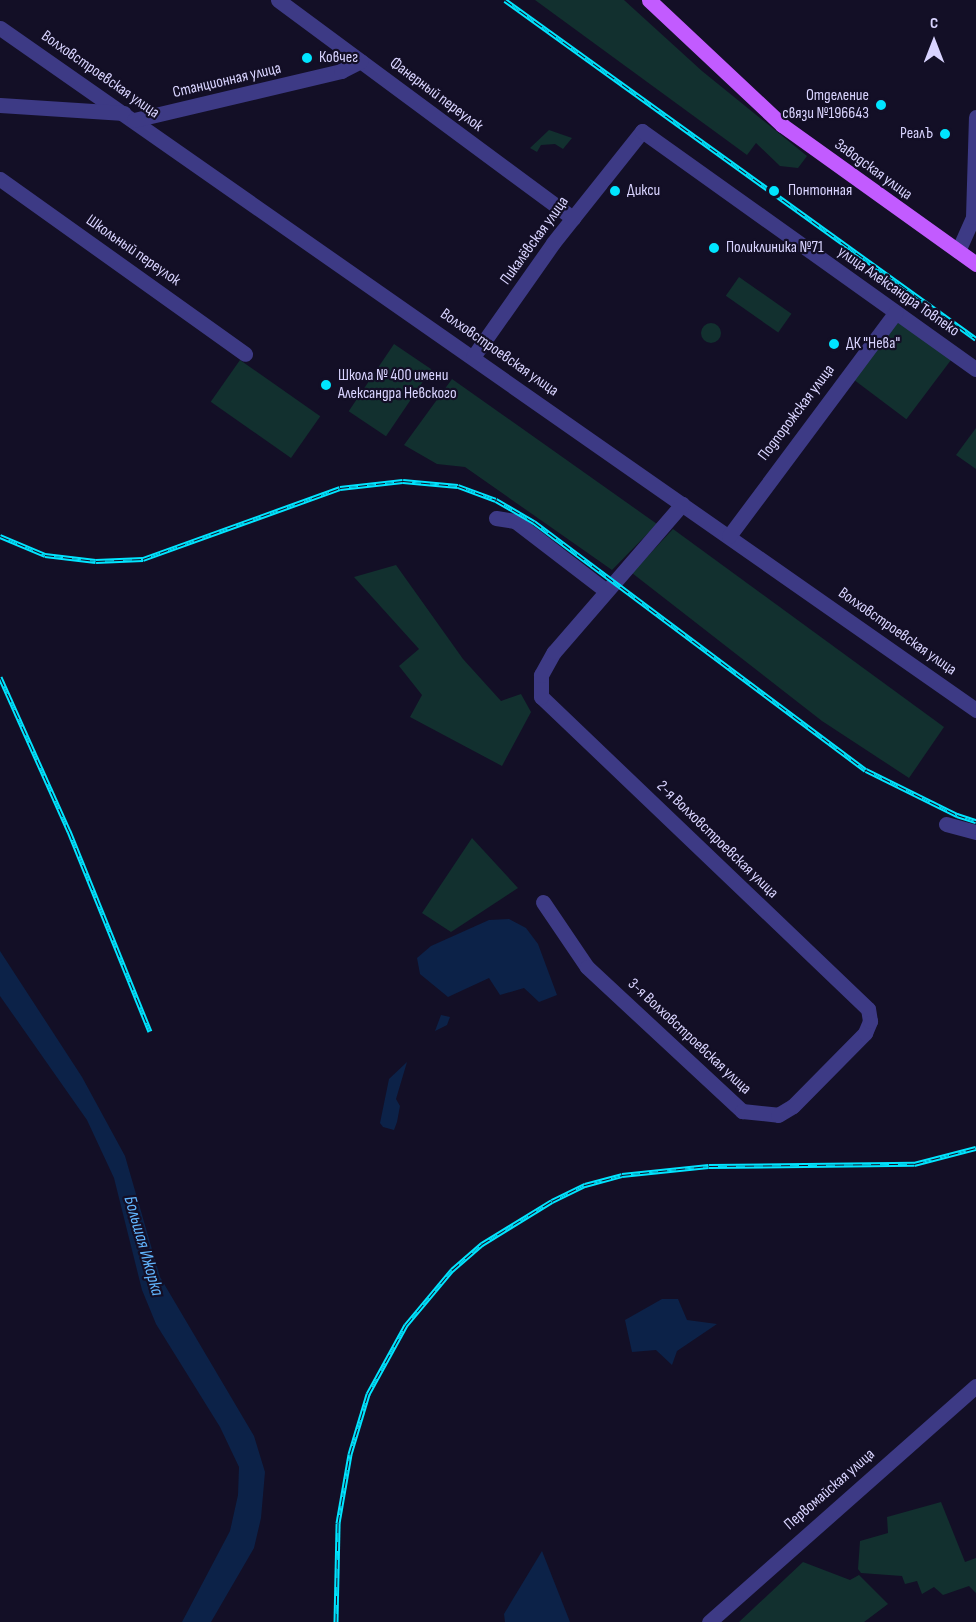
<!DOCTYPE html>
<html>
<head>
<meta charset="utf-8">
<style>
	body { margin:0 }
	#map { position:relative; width:976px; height:1622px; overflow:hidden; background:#130f26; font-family:"Sofia Sans Condensed",sans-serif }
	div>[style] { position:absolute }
	.green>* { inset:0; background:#12302f; transform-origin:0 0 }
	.round { border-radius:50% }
	.water>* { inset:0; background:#0c2248 }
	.minor>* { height:15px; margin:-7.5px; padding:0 7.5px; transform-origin:7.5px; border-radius:7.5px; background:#3d3a85 }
	.major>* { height:15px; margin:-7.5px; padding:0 7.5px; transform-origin:7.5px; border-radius:7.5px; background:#c25bff }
	.rail>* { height:5px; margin-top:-2.5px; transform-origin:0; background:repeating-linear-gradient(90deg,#130f26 0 9px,#00e5ff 0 18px); box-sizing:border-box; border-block:2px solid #00e5ff }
	.dots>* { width:16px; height:16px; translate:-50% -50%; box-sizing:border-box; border:3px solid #130f26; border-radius:50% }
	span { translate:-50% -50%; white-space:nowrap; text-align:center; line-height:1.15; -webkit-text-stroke:4.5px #130f26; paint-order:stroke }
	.poi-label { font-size:16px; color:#d9d4ff }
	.left { translate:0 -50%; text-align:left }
	.right { translate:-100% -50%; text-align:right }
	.street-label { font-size:16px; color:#d9d4ff }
	.water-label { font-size:18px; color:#62b6ff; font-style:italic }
	.north { position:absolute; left:904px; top:12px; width:60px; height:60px; -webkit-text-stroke:4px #130f26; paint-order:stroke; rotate:0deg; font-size:16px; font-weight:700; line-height:24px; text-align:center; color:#d9d4ff }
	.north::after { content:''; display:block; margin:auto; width:21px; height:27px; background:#d9d4ff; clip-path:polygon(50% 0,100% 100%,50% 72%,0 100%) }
</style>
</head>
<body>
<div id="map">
	<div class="green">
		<div style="clip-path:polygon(535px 0,624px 0,702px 71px,807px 156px,798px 168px,780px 166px,756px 143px,747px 155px)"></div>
		<div style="clip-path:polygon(549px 130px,572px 138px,563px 149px,555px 144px,541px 145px,537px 152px,530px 148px)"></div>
		<div style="left:739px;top:277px;width:64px;height:23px;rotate:35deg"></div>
		<div style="left:898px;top:319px;width:67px;height:75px;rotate:37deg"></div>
		<div class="round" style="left:701px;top:323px;width:20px;height:20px"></div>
		<div style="left:394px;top:344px;width:45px;height:81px;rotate:34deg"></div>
		<div style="left:240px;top:360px;width:98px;height:51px;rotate:35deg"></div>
		<div style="clip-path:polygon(452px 379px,657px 524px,612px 570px,465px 467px,437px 464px,404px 445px)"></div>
		<div style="clip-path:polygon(976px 428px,976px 469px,956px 455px)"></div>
		<div style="clip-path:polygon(673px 529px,944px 727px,909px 778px,822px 721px,632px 573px)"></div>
		<div style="clip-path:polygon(396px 565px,463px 659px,501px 701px,521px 694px,531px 712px,502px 766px,410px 717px,422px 695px,399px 666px,419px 649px,354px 577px)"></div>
		<div style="clip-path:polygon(472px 838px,518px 888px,451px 932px,422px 913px)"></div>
		<div style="clip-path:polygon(941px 1502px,965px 1562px,976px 1558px,976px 1593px,969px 1586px,943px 1595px,934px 1587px,922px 1594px,917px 1581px,905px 1584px,902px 1576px,861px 1573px,858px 1569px,860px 1541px,888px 1533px,887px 1517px)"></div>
		<div style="clip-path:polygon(803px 1562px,850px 1580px,859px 1575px,888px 1604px,864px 1622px,739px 1622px)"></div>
	</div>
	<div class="water">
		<div style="clip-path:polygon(509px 919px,526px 928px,538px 944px,557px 995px,539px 1002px,524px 988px,500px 995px,489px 978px,448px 997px,420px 974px,417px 958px,431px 946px,489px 920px)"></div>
		<div style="clip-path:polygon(0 951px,82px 1077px,125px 1156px,160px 1277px,254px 1436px,265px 1472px,261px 1518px,254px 1548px,211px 1622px,182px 1622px,230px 1531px,238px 1495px,239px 1467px,220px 1427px,156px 1324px,142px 1290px,114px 1178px,87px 1120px,0 996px)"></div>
		<div style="clip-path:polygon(441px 1015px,450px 1017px,447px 1025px,435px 1031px)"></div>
		<div style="clip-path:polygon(407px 1062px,396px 1099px,400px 1106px,397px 1122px,394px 1130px,383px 1127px,380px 1123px,389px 1079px)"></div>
		<div style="clip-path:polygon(662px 1299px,678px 1299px,687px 1320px,717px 1324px,677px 1351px,672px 1365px,656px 1350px,632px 1352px,625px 1320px)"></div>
		<div style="clip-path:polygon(542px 1551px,570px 1622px,505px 1622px,504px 1614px)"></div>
	</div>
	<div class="minor">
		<div style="left:278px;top:0;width:367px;rotate:36.5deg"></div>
		<div style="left:0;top:28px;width:1191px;rotate:34.94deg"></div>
		<div style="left:0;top:105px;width:124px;rotate:3.7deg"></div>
		<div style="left:134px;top:120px;width:213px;rotate:-13.3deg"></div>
		<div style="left:341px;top:71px;width:22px;rotate:-27deg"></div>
		<div style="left:0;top:179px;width:301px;rotate:35.5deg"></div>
		<div style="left:958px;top:251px;width:37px;rotate:-66deg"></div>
		<div style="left:973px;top:217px;width:100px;rotate:-88.3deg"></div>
		<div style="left:473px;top:357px;width:139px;rotate:-54.9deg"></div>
		<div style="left:553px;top:243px;width:143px;rotate:-51.5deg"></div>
		<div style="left:642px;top:131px;width:410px;rotate:35.5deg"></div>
		<div style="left:496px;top:518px;width:19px;rotate:9deg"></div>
		<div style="left:515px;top:521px;width:113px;rotate:37.5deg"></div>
		<div style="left:729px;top:536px;width:279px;rotate:-53.3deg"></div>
		<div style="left:946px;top:824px;width:31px;rotate:15deg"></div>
		<div style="left:543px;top:902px;width:78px;rotate:55.9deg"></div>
		<div style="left:587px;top:967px;width:212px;rotate:42.9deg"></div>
		<div style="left:742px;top:1111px;width:36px;rotate:6deg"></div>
		<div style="left:778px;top:1115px;width:17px;rotate:-31deg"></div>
		<div style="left:793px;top:1106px;width:103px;rotate:-45.4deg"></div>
		<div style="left:865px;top:1033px;width:13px;rotate:-67deg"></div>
		<div style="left:870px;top:1021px;width:12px;rotate:-99deg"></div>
		<div style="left:868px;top:1009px;width:452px;rotate:-136.3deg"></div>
		<div style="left:541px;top:697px;width:22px;rotate:-90deg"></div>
		<div style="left:541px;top:675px;width:26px;rotate:-61deg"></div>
		<div style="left:554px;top:652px;width:196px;rotate:-49.1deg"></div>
		<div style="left:709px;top:1622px;width:356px;rotate:-41.5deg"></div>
	</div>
	<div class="major">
		<div style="left:649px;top:0;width:183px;rotate:43.2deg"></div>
		<div style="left:782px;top:125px;width:239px;rotate:35.6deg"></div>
	</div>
	<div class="rail">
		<div style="left:505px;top:0;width:580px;rotate:35.74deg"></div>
		<div style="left:0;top:536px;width:49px;rotate:22.9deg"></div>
		<div style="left:45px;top:555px;width:51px;rotate:6.7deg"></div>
		<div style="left:96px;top:561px;width:47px;rotate:-2.4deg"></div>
		<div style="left:143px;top:559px;width:209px;rotate:-19.8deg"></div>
		<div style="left:340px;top:488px;width:63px;rotate:-6.3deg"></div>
		<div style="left:403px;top:481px;width:55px;rotate:5.2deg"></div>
		<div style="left:458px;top:486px;width:40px;rotate:20.2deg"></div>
		<div style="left:496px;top:500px;width:44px;rotate:30.1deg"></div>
		<div style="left:534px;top:522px;width:414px;rotate:36.8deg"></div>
		<div style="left:866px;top:770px;width:102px;rotate:26.3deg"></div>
		<div style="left:957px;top:815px;width:20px;rotate:18deg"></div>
		<div style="left:0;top:677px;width:169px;rotate:65.9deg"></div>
		<div style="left:69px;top:831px;width:216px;rotate:68deg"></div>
		<div style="left:336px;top:1622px;width:99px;rotate:-88.8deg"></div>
		<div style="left:338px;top:1523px;width:70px;rotate:-80.1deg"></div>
		<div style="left:350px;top:1454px;width:63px;rotate:-73.3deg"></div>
		<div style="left:368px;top:1394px;width:79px;rotate:-61.2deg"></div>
		<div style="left:406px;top:1325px;width:72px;rotate:-50.1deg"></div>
		<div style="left:452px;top:1270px;width:40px;rotate:-41deg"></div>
		<div style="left:482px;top:1244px;width:82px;rotate:-31.6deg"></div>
		<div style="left:552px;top:1201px;width:37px;rotate:-26deg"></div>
		<div style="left:585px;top:1185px;width:38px;rotate:-15deg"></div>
		<div style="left:622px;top:1175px;width:87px;rotate:-5.9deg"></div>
		<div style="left:709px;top:1166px;width:205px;rotate:-0.6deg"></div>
		<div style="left:914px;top:1164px;width:64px;rotate:-14.5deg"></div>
	</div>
	<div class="dots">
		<div style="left:307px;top:58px;background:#00e5ff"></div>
		<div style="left:881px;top:105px;background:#00e5ff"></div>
		<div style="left:945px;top:134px;background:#00e5ff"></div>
		<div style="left:615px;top:191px;background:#00e5ff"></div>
		<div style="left:774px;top:191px;background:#00e5ff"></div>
		<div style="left:714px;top:248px;background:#00e5ff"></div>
		<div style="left:834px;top:344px;background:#00e5ff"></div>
		<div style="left:326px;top:385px;background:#00e5ff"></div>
	</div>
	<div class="poi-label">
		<span class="left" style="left:319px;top:58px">Ковчег</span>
		<span class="right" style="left:869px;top:105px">Отделение<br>связи №196643</span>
		<span class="right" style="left:933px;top:134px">РеалЪ</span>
		<span class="left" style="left:627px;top:191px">Дикси</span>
		<span class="left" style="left:788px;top:191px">Понтонная</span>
		<span class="left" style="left:726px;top:248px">Поликлиника №71</span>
		<span class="left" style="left:846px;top:344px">ДК "Нева"</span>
		<span class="left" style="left:338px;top:385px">Школа № 400 имени<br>Александра Невского</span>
	</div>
	<div class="street-label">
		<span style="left:100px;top:75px;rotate:35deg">Волховстроевская улица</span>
		<span style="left:227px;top:81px;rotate:-13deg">Станционная улица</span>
		<span style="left:436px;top:95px;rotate:37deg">Фанерный переулок</span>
		<span style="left:873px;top:170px;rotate:36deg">Заводская улица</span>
		<span style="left:535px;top:241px;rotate:-54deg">Пикалёвская улица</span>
		<span style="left:133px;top:251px;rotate:35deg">Школьный переулок</span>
		<span style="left:898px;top:292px;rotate:35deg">улица Александра Товпеко</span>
		<span style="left:499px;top:353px;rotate:35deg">Волховстроевская улица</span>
		<span style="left:797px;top:413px;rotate:-53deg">Подпорожская улица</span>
		<span style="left:897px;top:632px;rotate:35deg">Волховстроевская улица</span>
		<span style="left:717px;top:840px;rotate:44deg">2-я Волховстроевская улица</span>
		<span style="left:689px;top:1037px;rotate:43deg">3-я Волховстроевская улица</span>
		<span style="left:830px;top:1490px;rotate:-41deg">Первомайская улица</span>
	</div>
	<div class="water-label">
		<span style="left:143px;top:1246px;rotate:74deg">Большая Ижорка</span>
	</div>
	<div class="north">С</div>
</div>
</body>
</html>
